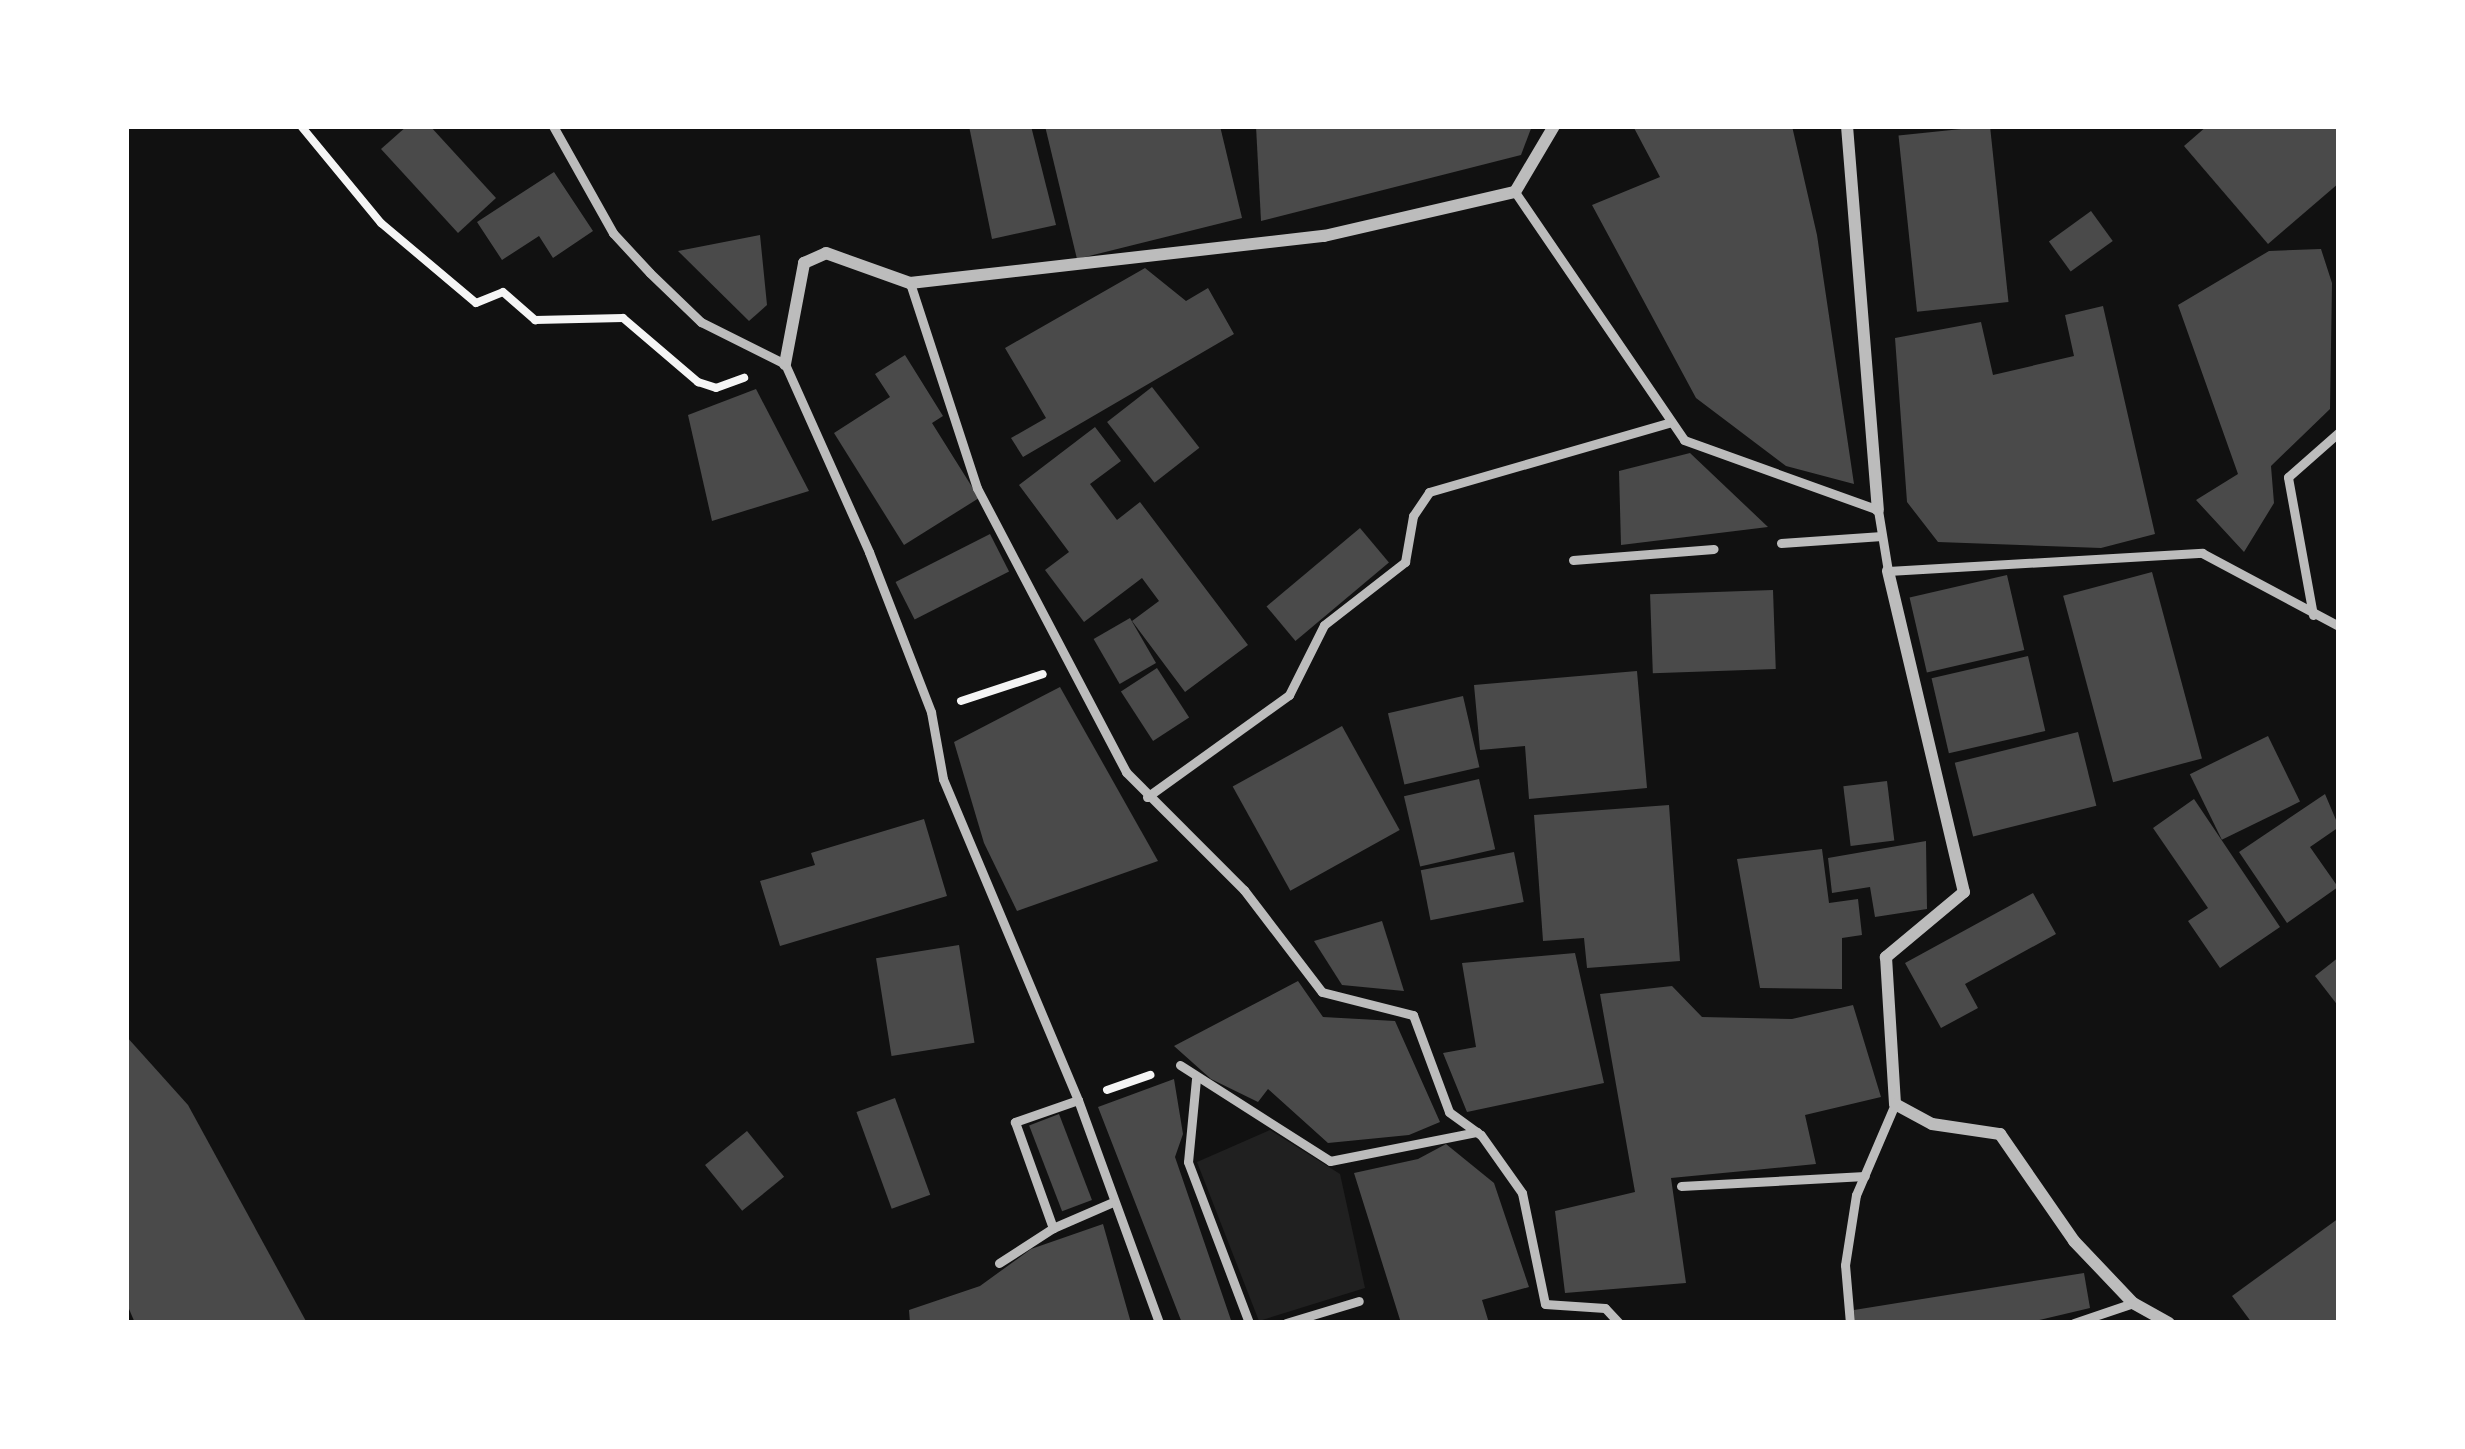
<!DOCTYPE html>
<html>
<head>
<meta charset="utf-8">
<style>
	body { margin:0 }
	#map { position:relative; width:2465px; height:1449px; overflow:hidden; background:#111; font-family:Cabin,sans-serif }
	div>[style] { position:absolute }
	.green>* { inset:0; background:#202020 }
	.building>* { inset:0; background:#4a4a4a; transform-origin:0 0 }
	.path>* { height:8px; margin:-4px; padding:0 4px; transform-origin:4px; border-radius:4px; background:#f5f5f5 }
	.service>* { height:9px; margin:-4.5px; padding:0 4.5px; transform-origin:4.5px; border-radius:4.5px; background:#bcbcbc }
	.minor>* { height:12px; margin:-6px; padding:0 6px; transform-origin:6px; border-radius:6px; background:#bcbcbc }
	span { translate:-50% -50%; white-space:nowrap; text-align:center; line-height:1.15; -webkit-text-stroke:10px #fff; paint-order:stroke }
	.frame { position:absolute; inset:0; border:129px solid #fff; pointer-events:none }
</style>
</head>
<body>
<div id="map">
	<div class="green">
		<div style="clip-path:polygon(1270px 1130px,1340px 1174px,1365px 1288px,1259px 1321px,1197px 1162px)"></div>
	</div>
	<div class="building">
		<div style="clip-path:polygon(407px 126px,430px 126px,496px 198px,458px 233px,381px 149px)"></div>
		<div style="clip-path:polygon(969px 126px,1031px 126px,1056px 225px,992px 239px)"></div>
		<div style="clip-path:polygon(1045px 126px,1220px 126px,1242px 218px,1077px 259px)"></div>
		<div style="clip-path:polygon(1256px 126px,1532px 126px,1521px 155px,1261px 221px)"></div>
		<div style="clip-path:polygon(1633px 126px,1792px 126px,1817px 235px,1854px 484px,1786px 466px,1696px 398px,1592px 205px,1660px 177px)"></div>
		<div style="left:1990px;top:126px;width:177px;height:92px;rotate:84deg"></div>
		<div style="clip-path:polygon(2207px 126px,2339px 126px,2339px 183px,2268px 244px,2184px 146px)"></div>
		<div style="clip-path:polygon(554px 172px,593px 231px,553px 258px,539px 236px,502px 260px,477px 222px)"></div>
		<div style="left:2091px;top:211px;width:37px;height:52px;rotate:54deg"></div>
		<div style="clip-path:polygon(760px 235px,767px 305px,749px 321px,678px 251px)"></div>
		<div style="clip-path:polygon(2321px 249px,2332px 283px,2330px 409px,2271px 466px,2274px 503px,2244px 552px,2196px 500px,2238px 474px,2178px 305px,2269px 251px)"></div>
		<div style="clip-path:polygon(1145px 268px,1186px 301px,1208px 288px,1234px 334px,1023px 457px,1011px 438px,1046px 418px,1005px 348px)"></div>
		<div style="clip-path:polygon(2103px 306px,2155px 534px,2101px 548px,1938px 542px,1907px 502px,1895px 338px,1981px 322px,1993px 375px,2074px 356px,2065px 315px)"></div>
		<div style="clip-path:polygon(905px 355px,943px 416px,932px 423px,979px 498px,904px 545px,834px 433px,890px 397px,875px 374px)"></div>
		<div style="left:1152px;top:387px;width:77px;height:57px;rotate:52deg"></div>
		<div style="clip-path:polygon(756px 389px,809px 491px,712px 521px,688px 415px)"></div>
		<div style="clip-path:polygon(1095px 427px,1121px 461px,1090px 484px,1117px 520px,1140px 502px,1248px 645px,1185px 692px,1132px 621px,1159px 601px,1142px 578px,1084px 622px,1045px 570px,1069px 552px,1019px 485px)"></div>
		<div style="clip-path:polygon(1690px 453px,1768px 527px,1621px 545px,1619px 471px)"></div>
		<div style="left:1360px;top:528px;width:45px;height:122px;rotate:50deg"></div>
		<div style="left:990px;top:534px;width:42px;height:106px;rotate:63deg"></div>
		<div style="left:2152px;top:572px;width:193px;height:92px;rotate:75deg"></div>
		<div style="left:2007px;top:575px;width:77px;height:100px;rotate:77deg"></div>
		<div style="left:1773px;top:590px;width:79px;height:123px;rotate:88deg"></div>
		<div style="left:1130px;top:618px;width:52px;height:42px;rotate:60deg"></div>
		<div style="left:2028px;top:656px;width:77px;height:99px;rotate:77deg"></div>
		<div style="left:1157px;top:668px;width:59px;height:43px;rotate:57deg"></div>
		<div style="clip-path:polygon(1637px 671px,1647px 788px,1529px 799px,1525px 746px,1480px 750px,1474px 685px)"></div>
		<div style="clip-path:polygon(1060px 687px,1158px 861px,1017px 911px,984px 843px,954px 742px)"></div>
		<div style="left:1463px;top:696px;width:73px;height:77px;rotate:77deg"></div>
		<div style="left:1342px;top:726px;width:119px;height:125px;rotate:61deg"></div>
		<div style="left:2078px;top:732px;width:76px;height:127px;rotate:76deg"></div>
		<div style="left:2268px;top:736px;width:73px;height:87px;rotate:64deg"></div>
		<div style="left:1479px;top:779px;width:72px;height:77px;rotate:77deg"></div>
		<div style="left:1887px;top:781px;width:60px;height:44px;rotate:83deg"></div>
		<div style="clip-path:polygon(2325px 794px,2339px 827px,2310px 847px,2338px 887px,2287px 923px,2239px 852px)"></div>
		<div style="clip-path:polygon(2194px 799px,2280px 927px,2220px 968px,2188px 921px,2208px 908px,2153px 828px)"></div>
		<div style="clip-path:polygon(1669px 805px,1680px 961px,1587px 968px,1584px 938px,1543px 941px,1534px 815px)"></div>
		<div style="clip-path:polygon(924px 819px,947px 896px,780px 946px,760px 881px,815px 865px,811px 853px)"></div>
		<div style="clip-path:polygon(1926px 841px,1927px 909px,1875px 917px,1870px 887px,1832px 893px,1828px 858px)"></div>
		<div style="clip-path:polygon(1822px 849px,1829px 903px,1858px 899px,1862px 935px,1842px 938px,1842px 989px,1760px 988px,1737px 859px)"></div>
		<div style="left:1514px;top:852px;width:51px;height:95px;rotate:79deg"></div>
		<div style="clip-path:polygon(2033px 893px,2056px 934px,1965px 984px,1978px 1008px,1941px 1028px,1905px 963px)"></div>
		<div style="clip-path:polygon(1382px 921px,1404px 991px,1342px 985px,1314px 941px)"></div>
		<div style="left:959px;top:945px;width:99px;height:84px;rotate:81deg"></div>
		<div style="clip-path:polygon(1575px 953px,1604px 1083px,1467px 1112px,1443px 1053px,1476px 1047px,1462px 963px)"></div>
		<div style="clip-path:polygon(2339px 957px,2339px 1007px,2315px 976px)"></div>
		<div style="clip-path:polygon(1298px 981px,1323px 1017px,1395px 1021px,1440px 1122px,1409px 1135px,1328px 1143px,1268px 1089px,1258px 1102px,1211px 1079px,1174px 1046px)"></div>
		<div style="clip-path:polygon(1672px 986px,1702px 1017px,1792px 1019px,1853px 1005px,1881px 1097px,1805px 1115px,1816px 1164px,1671px 1178px,1686px 1283px,1565px 1293px,1555px 1211px,1635px 1192px,1600px 994px)"></div>
		<div style="clip-path:polygon(126px 1036px,188px 1105px,307px 1323px,135px 1323px,126px 1302px)"></div>
		<div style="clip-path:polygon(1174px 1079px,1183px 1134px,1175px 1157px,1232px 1323px,1182px 1323px,1098px 1107px)"></div>
		<div style="left:895px;top:1098px;width:103px;height:41px;rotate:70deg"></div>
		<div style="left:1059px;top:1114px;width:92px;height:32px;rotate:69deg"></div>
		<div style="left:747px;top:1131px;width:59px;height:54px;rotate:51deg"></div>
		<div style="clip-path:polygon(1446px 1144px,1494px 1183px,1529px 1287px,1482px 1300px,1489px 1323px,1401px 1323px,1354px 1173px,1418px 1159px)"></div>
		<div style="clip-path:polygon(2339px 1218px,2339px 1323px,2252px 1323px,2232px 1296px)"></div>
		<div style="clip-path:polygon(1103px 1224px,1131px 1323px,910px 1323px,909px 1310px,980px 1286px,1031px 1249px)"></div>
		<div style="clip-path:polygon(2084px 1273px,2090px 1308px,2027px 1323px,1855px 1323px,1854px 1310px)"></div>
	</div>
	<div class="path">
		<div style="left:301px;top:126px;width:126px;rotate:50.5deg"></div>
		<div style="left:381px;top:223px;width:124px;rotate:40.1deg"></div>
		<div style="left:476px;top:303px;width:29px;rotate:-22deg"></div>
		<div style="left:503px;top:292px;width:43px;rotate:41.2deg"></div>
		<div style="left:535px;top:320px;width:88px;rotate:-1.3deg"></div>
		<div style="left:623px;top:318px;width:99px;rotate:40.5deg"></div>
		<div style="left:698px;top:382px;width:19px;rotate:18deg"></div>
		<div style="left:716px;top:388px;width:30px;rotate:-20deg"></div>
		<div style="left:961px;top:701px;width:86px;rotate:-18.2deg"></div>
		<div style="left:1107px;top:1090px;width:46px;rotate:-19.2deg"></div>
	</div>
	<div class="service">
		<div style="left:553px;top:126px;width:123px;rotate:60.7deg"></div>
		<div style="left:613px;top:233px;width:54px;rotate:47.2deg"></div>
		<div style="left:650px;top:273px;width:71px;rotate:43.9deg"></div>
		<div style="left:701px;top:322px;width:94px;rotate:26.6deg"></div>
		<div style="left:785px;top:364px;width:206px;rotate:65.9deg"></div>
		<div style="left:869px;top:552px;width:172px;rotate:68.8deg"></div>
		<div style="left:931px;top:712px;width:68px;rotate:79.8deg"></div>
		<div style="left:943px;top:779px;width:348px;rotate:67.2deg"></div>
		<div style="left:1078px;top:1100px;width:237px;rotate:70deg"></div>
		<div style="left:1515px;top:192px;width:300px;rotate:55.7deg"></div>
		<div style="left:1684px;top:440px;width:206px;rotate:19.8deg"></div>
		<div style="left:1878px;top:510px;width:62px;rotate:80.7deg"></div>
		<div style="left:1888px;top:571px;width:315px;rotate:-3.3deg"></div>
		<div style="left:2202px;top:553px;width:155px;rotate:28.1deg"></div>
		<div style="left:910px;top:283px;width:216px;rotate:71.9deg"></div>
		<div style="left:977px;top:488px;width:321px;rotate:62.3deg"></div>
		<div style="left:1126px;top:772px;width:167px;rotate:45deg"></div>
		<div style="left:1244px;top:890px;width:128px;rotate:52.6deg"></div>
		<div style="left:1322px;top:992px;width:94px;rotate:14.2deg"></div>
		<div style="left:1413px;top:1015px;width:103px;rotate:69.6deg"></div>
		<div style="left:1449px;top:1112px;width:39px;rotate:36deg"></div>
		<div style="left:1481px;top:1135px;width:71px;rotate:54.7deg"></div>
		<div style="left:1522px;top:1193px;width:113px;rotate:78.3deg"></div>
		<div style="left:1545px;top:1304px;width:60px;rotate:3.8deg"></div>
		<div style="left:1605px;top:1308px;width:21px;rotate:47deg"></div>
		<div style="left:1781px;top:543px;width:101px;rotate:-4deg"></div>
		<div style="left:1573px;top:560px;width:141px;rotate:-4.5deg"></div>
		<div style="left:2313px;top:615px;width:140px;rotate:-100.3deg"></div>
		<div style="left:2288px;top:477px;width:68px;rotate:-41.4deg"></div>
		<div style="left:1147px;top:797px;width:175px;rotate:-35.7deg"></div>
		<div style="left:1289px;top:695px;width:78px;rotate:-63.4deg"></div>
		<div style="left:1324px;top:625px;width:103px;rotate:-37.9deg"></div>
		<div style="left:1405px;top:562px;width:47px;rotate:-80.1deg"></div>
		<div style="left:1413px;top:516px;width:29px;rotate:-56deg"></div>
		<div style="left:1429px;top:492px;width:252px;rotate:-16.1deg"></div>
		<div style="left:1180px;top:1065px;width:178px;rotate:32.6deg"></div>
		<div style="left:1330px;top:1161px;width:150px;rotate:-11.2deg"></div>
		<div style="left:1196px;top:1079px;width:83px;rotate:95.5deg"></div>
		<div style="left:1188px;top:1162px;width:172px;rotate:69.2deg"></div>
		<div style="left:1078px;top:1100px;width:67px;rotate:160.8deg"></div>
		<div style="left:1015px;top:1122px;width:113px;rotate:70.3deg"></div>
		<div style="left:1053px;top:1228px;width:65px;rotate:-23.4deg"></div>
		<div style="left:1681px;top:1186px;width:184px;rotate:-3.1deg"></div>
		<div style="left:999px;top:1263px;width:64px;rotate:-32.9deg"></div>
		<div style="left:1286px;top:1323px;width:76px;rotate:-16.8deg"></div>
		<div style="left:1850px;top:1323px;width:58px;rotate:-94.9deg"></div>
		<div style="left:1845px;top:1265px;width:71px;rotate:-81.1deg"></div>
		<div style="left:1856px;top:1195px;width:99px;rotate:-66.8deg"></div>
		<div style="left:2074px;top:1323px;width:62px;rotate:-18.7deg"></div>
	</div>
	<div class="minor">
		<div style="left:1847px;top:126px;width:385px;rotate:85.4deg"></div>
		<div style="left:785px;top:364px;width:103px;rotate:-79.3deg"></div>
		<div style="left:804px;top:263px;width:24px;rotate:-24deg"></div>
		<div style="left:826px;top:253px;width:89px;rotate:19.7deg"></div>
		<div style="left:910px;top:283px;width:417px;rotate:-6.5deg"></div>
		<div style="left:1324px;top:236px;width:196px;rotate:-13deg"></div>
		<div style="left:1515px;top:192px;width:77px;rotate:-59.4deg"></div>
		<div style="left:1888px;top:571px;width:330px;rotate:76.7deg"></div>
		<div style="left:1964px;top:892px;width:102px;rotate:140.2deg"></div>
		<div style="left:1886px;top:957px;width:147px;rotate:86.5deg"></div>
		<div style="left:1895px;top:1104px;width:42px;rotate:28.4deg"></div>
		<div style="left:1932px;top:1124px;width:69px;rotate:8.4deg"></div>
		<div style="left:2000px;top:1134px;width:130px;rotate:55.3deg"></div>
		<div style="left:2074px;top:1241px;width:86px;rotate:46.4deg"></div>
		<div style="left:2133px;top:1303px;width:41px;rotate:29.1deg"></div>
	</div>
	<div class="frame"></div>
</div>
</body>
</html>
